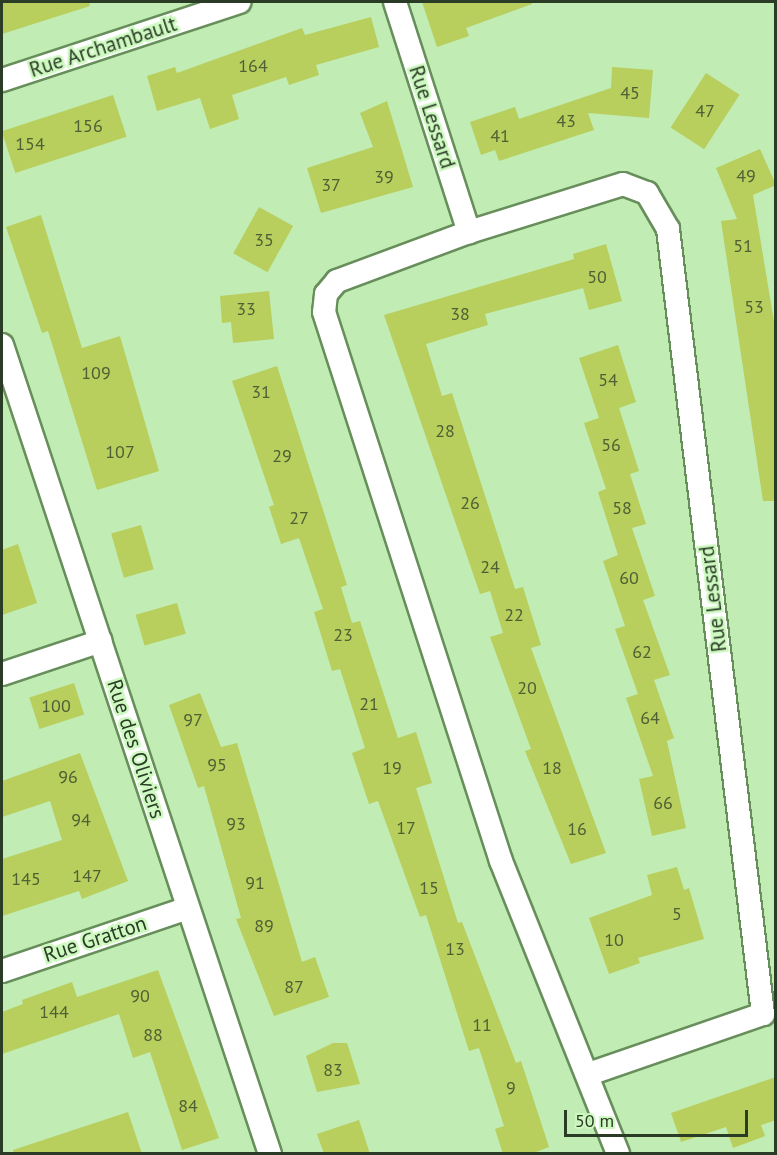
<!DOCTYPE html>
<html>
<head>
<meta charset="utf-8">
<style>
	body { margin:0 }
	#map { position:relative; width:777px; height:1155px; overflow:hidden; background:#c1ecb4; font-family:"PT Sans",sans-serif }
	div>[style] { position:absolute }
	.building>* { inset:0; background:#b8ce5d; transform-origin:0 0 }
	.roads { filter:drop-shadow(2px 0 #678e5b) drop-shadow(-2px 0 #678e5b) drop-shadow(0 2px #678e5b) drop-shadow(0 -2px #678e5b) }
	.minor>* { height:22px; margin:-11px; padding:0 11px; transform-origin:11px; border-radius:11px; background:#fff }
	span { translate:-50% -50%; white-space:nowrap; text-align:center; line-height:1.15; -webkit-text-stroke:5px #cef9c1; paint-order:stroke }
	.number-label { font-size:18px; color:#4e6034 }
	.number-label span { -webkit-text-stroke-width:0 }
	.street-label { font-size:21px; color:#2b3c26 }
	.frame { position:absolute; inset:0; border:3px solid #2b3c26; pointer-events:none }
	.scale { position:absolute; left:564px; top:1110px; width:184px; height:27px; box-sizing:border-box; border:3px solid #2b3c26; border-top:0; padding-left:8px; font-size:18px; line-height:21px; white-space:nowrap; color:#2b3c26; -webkit-text-stroke:4px #cef9c1; paint-order:stroke }
</style>
</head>
<body>
<div id="map">
	<div class="building">
		<div style="clip-path:polygon(2px 2px,89px 2px,90px 6px,2px 34px)"></div>
		<div style="clip-path:polygon(422px 2px,532px 2px,532px 4px,466px 28px,469px 36px,437px 47px)"></div>
		<div style="clip-path:polygon(371px 17px,379px 47px,316px 65px,319px 75px,289px 85px,286px 77px,232px 95px,239px 119px,210px 129px,200px 98px,157px 111px,147px 76px,175px 67px,177px 73px,302px 28px,305px 35px)"></div>
		<div style="clip-path:polygon(612px 67px,653px 70px,649px 118px,588px 113px,594px 130px,499px 161px,495px 150px,481px 155px,470px 122px,515px 107px,519px 119px,611px 88px)"></div>
		<div style="left:706px;top:73px;width:40px;height:65px;rotate:33deg"></div>
		<div style="left:113px;top:95px;width:44px;height:117px;rotate:72deg"></div>
		<div style="clip-path:polygon(387px 101px,413px 187px,321px 213px,307px 168px,373px 147px,360px 113px)"></div>
		<div style="clip-path:polygon(760px 149px,776px 185px,753px 195px,776px 334px,776px 501px,763px 501px,721px 221px,737px 219px,716px 168px)"></div>
		<div style="left:259px;top:207px;width:39px;height:53px;rotate:29deg"></div>
		<div style="clip-path:polygon(41px 215px,82px 348px,120px 336px,159px 471px,97px 490px,48px 331px,42px 333px,6px 227px)"></div>
		<div style="clip-path:polygon(606px 244px,622px 301px,589px 310px,583px 288px,485px 314px,488px 325px,426px 344px,442px 396px,452px 393px,515px 589px,523px 587px,541px 645px,531px 648px,606px 853px,571px 864px,525px 751px,531px 749px,490px 637px,503px 633px,490px 591px,480px 594px,384px 315px,574px 259px,573px 254px)"></div>
		<div style="clip-path:polygon(269px 291px,274px 339px,233px 343px,231px 322px,222px 323px,220px 296px)"></div>
		<div style="clip-path:polygon(618px 345px,636px 402px,619px 408px,639px 471px,630px 474px,646px 524px,632px 528px,655px 596px,643px 600px,670px 675px,654px 680px,674px 738px,667px 741px,686px 828px,652px 836px,639px 779px,653px 776px,626px 698px,638px 694px,615px 629px,625px 626px,603px 561px,618px 555px,598px 492px,606px 489px,584px 423px,599px 418px,579px 358px)"></div>
		<div style="clip-path:polygon(277px 366px,347px 585px,341px 587px,352px 623px,360px 621px,398px 738px,416px 732px,432px 783px,416px 788px,458px 923px,462px 922px,516px 1063px,521px 1061px,549px 1147px,531px 1154px,503px 1154px,495px 1129px,504px 1126px,479px 1048px,469px 1051px,426px 915px,420px 917px,378px 801px,369px 804px,352px 753px,365px 748px,340px 669px,332px 671px,314px 612px,323px 609px,299px 538px,281px 544px,269px 507px,274px 505px,232px 381px)"></div>
		<div style="left:141px;top:525px;width:46px;height:31px;rotate:74deg"></div>
		<div style="clip-path:polygon(18px 544px,37px 603px,2px 615px,2px 550px)"></div>
		<div style="left:177px;top:603px;width:32px;height:43px;rotate:74deg"></div>
		<div style="left:74px;top:683px;width:33px;height:47px;rotate:72deg"></div>
		<div style="clip-path:polygon(200px 693px,221px 747px,237px 743px,302px 962px,315px 957px,329px 997px,274px 1016px,236px 919px,241px 918px,204px 786px,198px 788px,169px 705px)"></div>
		<div style="clip-path:polygon(80px 753px,128px 881px,82px 899px,79px 891px,2px 916px,2px 859px,62px 840px,50px 801px,2px 817px,2px 781px)"></div>
		<div style="clip-path:polygon(677px 867px,684px 890px,689px 888px,704px 939px,638px 958px,640px 963px,609px 974px,589px 918px,652px 895px,647px 875px)"></div>
		<div style="clip-path:polygon(158px 970px,219px 1138px,182px 1150px,150px 1052px,133px 1058px,119px 1014px,2px 1054px,2px 1012px,23px 1004px,22px 1000px,72px 982px,77px 997px)"></div>
		<div style="clip-path:polygon(333px 1043px,347px 1043px,360px 1084px,317px 1092px,306px 1056px)"></div>
		<div style="clip-path:polygon(776px 1077px,776px 1120px,761px 1125px,765px 1136px,733px 1148px,726px 1127px,681px 1142px,671px 1113px)"></div>
		<div style="clip-path:polygon(128px 1112px,142px 1154px,14px 1154px,13px 1150px)"></div>
		<div style="clip-path:polygon(359px 1120px,370px 1154px,324px 1154px,317px 1134px)"></div>
	</div>
	<div class="roads">
		<div class="minor">
			<div style="left:395px;top:2px;width:242px;rotate:72.2deg"></div>
			<div style="left:469px;top:232px;width:141px;rotate:159.6deg"></div>
			<div style="left:337px;top:281px;width:17px;rotate:130deg"></div>
			<div style="left:326px;top:294px;width:18px;rotate:96deg"></div>
			<div style="left:324px;top:312px;width:577px;rotate:72.13deg"></div>
			<div style="left:501px;top:861px;width:315px;rotate:68.2deg"></div>
			<div style="left:2px;top:80px;width:250px;rotate:-18.2deg"></div>
			<div style="left:469px;top:232px;width:161px;rotate:-17.3deg"></div>
			<div style="left:623px;top:184px;width:26px;rotate:21deg"></div>
			<div style="left:647px;top:193px;width:42px;rotate:59.7deg"></div>
			<div style="left:668px;top:229px;width:791px;rotate:83.1deg"></div>
			<div style="left:763px;top:1014px;width:184px;rotate:161deg"></div>
			<div style="left:2px;top:345px;width:852px;rotate:71.67deg"></div>
			<div style="left:2px;top:674px;width:104px;rotate:-18.4deg"></div>
			<div style="left:2px;top:971px;width:196px;rotate:-18.7deg"></div>
		</div>
	</div>
	<div class="number-label">
		<span style="left:253px;top:66px">164</span>
		<span style="left:630px;top:93px">45</span>
		<span style="left:705px;top:111px">47</span>
		<span style="left:566px;top:121px">43</span>
		<span style="left:88px;top:126px">156</span>
		<span style="left:500px;top:136px">41</span>
		<span style="left:30px;top:144px">154</span>
		<span style="left:746px;top:176px">49</span>
		<span style="left:384px;top:177px">39</span>
		<span style="left:331px;top:185px">37</span>
		<span style="left:264px;top:240px">35</span>
		<span style="left:743px;top:246px">51</span>
		<span style="left:597px;top:277px">50</span>
		<span style="left:754px;top:307px">53</span>
		<span style="left:246px;top:309px">33</span>
		<span style="left:460px;top:314px">38</span>
		<span style="left:96px;top:373px">109</span>
		<span style="left:608px;top:380px">54</span>
		<span style="left:261px;top:392px">31</span>
		<span style="left:445px;top:431px">28</span>
		<span style="left:611px;top:445px">56</span>
		<span style="left:120px;top:452px">107</span>
		<span style="left:282px;top:456px">29</span>
		<span style="left:470px;top:503px">26</span>
		<span style="left:622px;top:508px">58</span>
		<span style="left:299px;top:518px">27</span>
		<span style="left:490px;top:567px">24</span>
		<span style="left:629px;top:578px">60</span>
		<span style="left:514px;top:615px">22</span>
		<span style="left:343px;top:635px">23</span>
		<span style="left:642px;top:652px">62</span>
		<span style="left:527px;top:688px">20</span>
		<span style="left:369px;top:704px">21</span>
		<span style="left:56px;top:706px">100</span>
		<span style="left:650px;top:718px">64</span>
		<span style="left:193px;top:720px">97</span>
		<span style="left:217px;top:765px">95</span>
		<span style="left:392px;top:768px">19</span>
		<span style="left:552px;top:768px">18</span>
		<span style="left:68px;top:777px">96</span>
		<span style="left:663px;top:803px">66</span>
		<span style="left:81px;top:820px">94</span>
		<span style="left:236px;top:824px">93</span>
		<span style="left:406px;top:828px">17</span>
		<span style="left:577px;top:829px">16</span>
		<span style="left:87px;top:876px">147</span>
		<span style="left:26px;top:879px">145</span>
		<span style="left:255px;top:883px">91</span>
		<span style="left:429px;top:888px">15</span>
		<span style="left:677px;top:914px">5</span>
		<span style="left:264px;top:926px">89</span>
		<span style="left:614px;top:940px">10</span>
		<span style="left:455px;top:949px">13</span>
		<span style="left:294px;top:987px">87</span>
		<span style="left:140px;top:996px">90</span>
		<span style="left:54px;top:1012px">144</span>
		<span style="left:482px;top:1025px">11</span>
		<span style="left:153px;top:1035px">88</span>
		<span style="left:333px;top:1070px">83</span>
		<span style="left:511px;top:1088px">9</span>
		<span style="left:188px;top:1106px">84</span>
	</div>
	<div class="street-label">
		<span style="left:103px;top:47px;rotate:-18deg">Rue Archambault</span>
		<span style="left:432px;top:117px;rotate:72deg">Rue Lessard</span>
		<span style="left:713px;top:599px;rotate:-97deg">Rue Lessard</span>
		<span style="left:136px;top:749px;rotate:72deg">Rue des Oliviers</span>
		<span style="left:95px;top:939px;rotate:-18deg">Rue Gratton</span>
	</div>
	<div class="frame"></div>
	<div class="scale">50 m</div>
</div>
</body>
</html>
